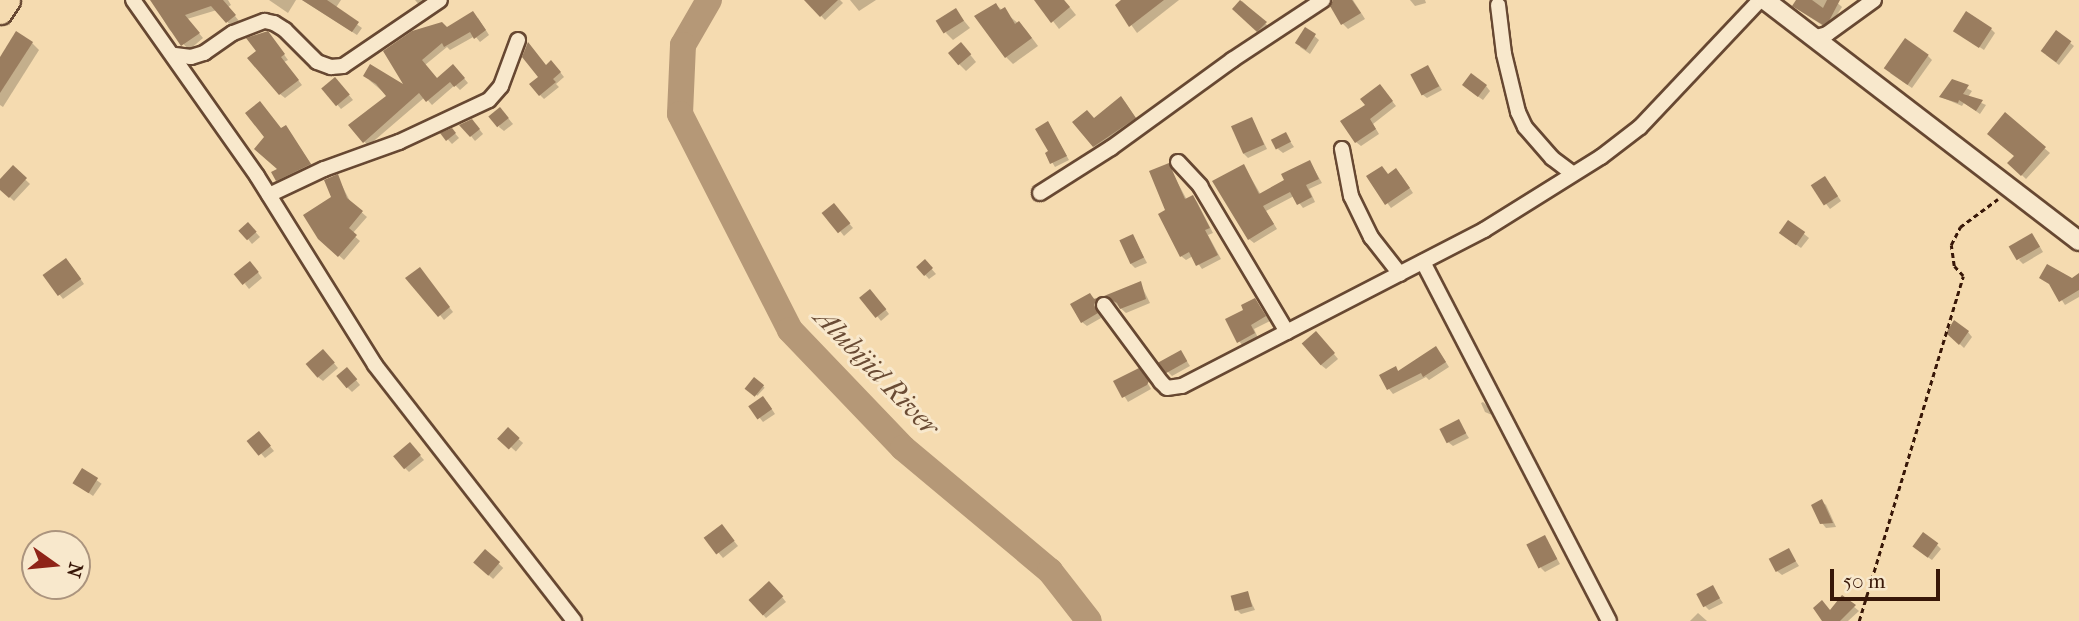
<!DOCTYPE html>
<html>
<head>
<meta charset="utf-8">
<style>
	body { margin:0 }
	#map { position:relative; width:2079px; height:621px; overflow:hidden; background:#f5dbb0; font-family:"IM FELL French Canon",serif }
	div>[style] { position:absolute }
	.shadow>* { inset:0; background:#0003; transform-origin:0 0 }
	.river>* { height:26px; margin:-13px; padding:0 13px; transform-origin:13px; border-radius:13px; background:#b59877 }
	.building>* { inset:0; background:#9a7d5f; transform-origin:0 0 }
	.path>* { height:2.5px; margin-top:-1.25px; transform-origin:0; background:repeating-linear-gradient(90deg,#381708 0 5px,transparent 0 8.5px) }
	.roads { filter:drop-shadow(2px 0 #674832) drop-shadow(-2px 0 #674832) drop-shadow(0 2px #674832) drop-shadow(0 -2px #674832) }
	.minor>* { height:14px; margin:-7px; padding:0 7px; transform-origin:7px; border-radius:7px; background:#f8e8cc }
	.tertiary>* { height:18px; margin:-9px; padding:0 9px; transform-origin:9px; border-radius:9px; background:#f8e8cc }
	.trunk>* { height:23px; margin:-11.5px; padding:0 11.5px; transform-origin:11.5px; border-radius:11.5px; background:#f5dbb0 }
	span { translate:-50% -50%; white-space:nowrap; text-align:center; line-height:1.15; -webkit-text-stroke:6px #f8e8cc; paint-order:stroke }
	.water-label { font-size:28px; color:#6a4b34; font-style:italic }
	.north { position:absolute; left:21px; top:530px; width:70px; height:70px; box-sizing:border-box; background:#f8e8cc; border:2px solid #ab947e; border-radius:50%; rotate:105deg; font-size:19px; font-weight:700; line-height:28px; text-align:center; color:#381708 }
	.north::after { content:''; display:block; margin:auto; width:24px; height:32px; background:#8f2418; clip-path:polygon(50% 0,100% 100%,50% 72%,0 100%) }
	.scale { position:absolute; left:1830px; top:569px; width:110px; height:32px; box-sizing:border-box; border:4px solid #381708; border-top:0; padding-left:9px; font-size:21px; line-height:24px; white-space:nowrap; color:#381708; -webkit-text-stroke:5px #f8e8cc; paint-order:stroke }
</style>
</head>
<body>
<div id="map">
	<div class="shadow">
		<div style="clip-path:polygon(152px 0,228px 0,231px 5px,228px 7px,239px 21px,232px 27px,217px 10px,187px 19px,203px 38px,189px 50px,169px 29px)"></div>
		<div style="clip-path:polygon(269px 0,296px 0,288px 13px)"></div>
		<div style="clip-path:polygon(302px 0,341px 0,335px 9px,362px 28px,357px 35px)"></div>
		<div style="clip-path:polygon(415px 0,427px 0,429px 3px,422px 8px)"></div>
		<div style="clip-path:polygon(815px 0,840px 0,843px 3px,825px 20px,810px 4px)"></div>
		<div style="clip-path:polygon(850px 0,876px 0,859px 11px)"></div>
		<div style="clip-path:polygon(1037px 0,1064px 0,1076px 15px,1059px 29px)"></div>
		<div style="clip-path:polygon(1124px 0,1179px 0,1137px 33px,1117px 5px)"></div>
		<div style="clip-path:polygon(1334px 0,1353px 0,1365px 19px,1348px 29px,1343px 24px)"></div>
		<div style="clip-path:polygon(1410px 0,1425px 0,1426px 3px,1415px 6px)"></div>
		<div style="clip-path:polygon(1798px 0,1834px 0,1842px 7px,1828px 29px,1799px 10px,1794px 6px)"></div>
		<div style="left:1242px;top:1px;width:39px;height:11px;rotate:44deg"></div>
		<div style="clip-path:polygon(996px 5px,1026px 30px,1038px 46px,1013px 64px,1006px 57px)"></div>
		<div style="clip-path:polygon(955px 10px,970px 28px,953px 40px,946px 33px)"></div>
		<div style="clip-path:polygon(478px 18px,489px 35px,480px 42px,475px 36px,450px 50px,447px 47px,425px 65px,437px 80px,458px 71px,468px 83px,460px 90px,455px 85px,432px 105px,425px 97px,368px 146px,364px 141px,388px 96px,369px 80px,408px 90px,386px 51px)"></div>
		<div style="clip-path:polygon(1306px 29px,1319px 40px,1310px 54px,1300px 47px)"></div>
		<div style="clip-path:polygon(1991px 29px,1995px 33px,1984px 50px,1954px 30px)"></div>
		<div style="clip-path:polygon(272px 38px,288px 60px,284px 62px,302px 85px,285px 98px,280px 94px)"></div>
		<div style="clip-path:polygon(2069px 42px,2074px 46px,2059px 65px,2046px 55px)"></div>
		<div style="clip-path:polygon(32px 43px,39px 50px,3px 107px,0 105px,0 60px)"></div>
		<div style="clip-path:polygon(968px 52px,976px 62px,966px 71px,959px 64px)"></div>
		<div style="clip-path:polygon(1928px 56px,1932px 60px,1912px 88px,1890px 73px)"></div>
		<div style="clip-path:polygon(546px 67px,556px 67px,564px 77px,556px 84px,559px 87px,544px 99px,540px 95px,540px 77px)"></div>
		<div style="clip-path:polygon(1428px 67px,1442px 90px,1427px 98px,1422px 94px)"></div>
		<div style="clip-path:polygon(1953px 81px,1972px 91px,1968px 97px,1986px 105px,1980px 114px,1964px 103px,1962px 106px,1941px 97px)"></div>
		<div style="clip-path:polygon(340px 84px,353px 100px,341px 109px,324px 89px)"></div>
		<div style="clip-path:polygon(1486px 86px,1490px 91px,1483px 100px,1469px 90px)"></div>
		<div style="clip-path:polygon(1384px 91px,1396px 106px,1373px 124px,1379px 134px,1361px 146px,1356px 142px)"></div>
		<div style="clip-path:polygon(1125px 102px,1139px 123px,1098px 151px,1094px 146px,1094px 120px)"></div>
		<div style="clip-path:polygon(504px 113px,513px 124px,504px 131px,499px 127px)"></div>
		<div style="clip-path:polygon(2005px 115px,2050px 153px,2026px 179px,2009px 163px,2016px 156px)"></div>
		<div style="clip-path:polygon(1252px 119px,1267px 149px,1248px 158px,1243px 153px)"></div>
		<div style="clip-path:polygon(1048px 123px,1069px 160px,1055px 167px,1047px 154px,1051px 152px)"></div>
		<div style="clip-path:polygon(476px 125px,483px 134px,475px 141px,471px 136px)"></div>
		<div style="clip-path:polygon(286px 127px,315px 170px,283px 186px,277px 180px,282px 130px)"></div>
		<div style="clip-path:polygon(452px 130px,459px 138px,452px 144px,443px 134px)"></div>
		<div style="clip-path:polygon(1285px 134px,1294px 147px,1283px 153px,1278px 149px)"></div>
		<div style="clip-path:polygon(1310px 162px,1322px 183px,1309px 189px,1315px 202px,1303px 208px,1294px 196px,1266px 211px,1277px 229px,1254px 243px,1249px 239px,1244px 166px,1261px 195px,1287px 181px)"></div>
		<div style="clip-path:polygon(1168px 165px,1187px 200px,1193px 197px,1197px 202px,1213px 233px,1208px 235px,1221px 259px,1202px 269px,1193px 256px,1186px 260px,1181px 256px,1167px 211px)"></div>
		<div style="clip-path:polygon(13px 168px,30px 184px,14px 201px,0 188px,0 182px)"></div>
		<div style="clip-path:polygon(1401px 175px,1413px 193px,1391px 208px,1368px 177px)"></div>
		<div style="clip-path:polygon(337px 176px,351px 203px,367px 217px,352px 234px,360px 241px,344px 260px,325px 243px)"></div>
		<div style="clip-path:polygon(1829px 183px,1841px 201px,1830px 209px,1813px 187px)"></div>
		<div style="clip-path:polygon(838px 210px,853px 228px,844px 236px,840px 231px)"></div>
		<div style="clip-path:polygon(1789px 222px,1809px 238px,1801px 248px,1786px 237px)"></div>
		<div style="clip-path:polygon(248px 224px,260px 237px,252px 244px,248px 239px)"></div>
		<div style="clip-path:polygon(1133px 236px,1147px 263px,1135px 268px,1131px 264px)"></div>
		<div style="clip-path:polygon(2036px 240px,2043px 252px,2023px 264px,2019px 260px)"></div>
		<div style="clip-path:polygon(70px 264px,84px 284px,63px 299px,45px 276px)"></div>
		<div style="clip-path:polygon(929px 266px,936px 274px,929px 279px,918px 267px)"></div>
		<div style="clip-path:polygon(254px 267px,262px 278px,249px 289px,245px 284px)"></div>
		<div style="clip-path:polygon(424px 274px,453px 312px,444px 320px,440px 315px)"></div>
		<div style="clip-path:polygon(2041px 278px,2079px 279px,2079px 297px,2065px 305px,2052px 285px)"></div>
		<div style="clip-path:polygon(1140px 283px,1150px 303px,1126px 313px,1107px 296px)"></div>
		<div style="clip-path:polygon(874px 295px,889px 314px,881px 321px,877px 316px)"></div>
		<div style="clip-path:polygon(1090px 295px,1101px 304px,1098px 311px,1101px 318px,1087px 326px,1082px 322px)"></div>
		<div style="clip-path:polygon(1255px 300px,1270px 321px,1254px 329px,1258px 338px,1243px 346px,1239px 341px,1245px 310px)"></div>
		<div style="clip-path:polygon(1968px 332px,1972px 337px,1964px 348px,1948px 333px)"></div>
		<div style="clip-path:polygon(1321px 338px,1338px 359px,1326px 369px,1321px 365px)"></div>
		<div style="clip-path:polygon(1181px 352px,1190px 366px,1172px 376px,1167px 371px)"></div>
		<div style="clip-path:polygon(1440px 353px,1449px 367px,1429px 380px,1426px 377px,1393px 394px,1389px 389px,1382px 376px,1396px 369px,1399px 372px)"></div>
		<div style="clip-path:polygon(328px 356px,338px 368px,323px 381px,318px 377px)"></div>
		<div style="clip-path:polygon(347px 369px,360px 385px,352px 392px,347px 387px)"></div>
		<div style="clip-path:polygon(1143px 375px,1151px 389px,1128px 402px,1115px 381px)"></div>
		<div style="left:755px;top:379px;width:13px;height:11px;rotate:42deg"></div>
		<div style="clip-path:polygon(767px 402px,775px 414px,763px 422px,759px 417px)"></div>
		<div style="clip-path:polygon(1483px 402px,1488px 407px,1492px 415px,1485px 412px,1481px 403px)"></div>
		<div style="clip-path:polygon(1458px 421px,1469px 438px,1453px 446px,1448px 442px)"></div>
		<div style="left:508px;top:430px;width:20px;height:11px;rotate:41deg"></div>
		<div style="clip-path:polygon(263px 438px,274px 451px,265px 458px,250px 441px)"></div>
		<div style="clip-path:polygon(414px 449px,424px 460px,409px 472px,405px 468px)"></div>
		<div style="left:82px;top:470px;width:24px;height:15px;rotate:35deg"></div>
		<div style="clip-path:polygon(1821px 501px,1826px 505px,1836px 527px,1826px 528px,1822px 523px)"></div>
		<div style="clip-path:polygon(726px 531px,738px 546px,723px 558px,706px 538px)"></div>
		<div style="clip-path:polygon(1545px 537px,1560px 564px,1545px 572px,1541px 568px)"></div>
		<div style="clip-path:polygon(1936px 544px,1941px 549px,1932px 560px,1919px 551px)"></div>
		<div style="left:485px;top:551px;width:25px;height:15px;rotate:43deg"></div>
		<div style="clip-path:polygon(1789px 551px,1799px 566px,1782px 575px,1777px 571px)"></div>
		<div style="clip-path:polygon(774px 587px,786px 602px,766px 618px,749px 599px)"></div>
		<div style="clip-path:polygon(1712px 587px,1723px 603px,1709px 610px,1705px 606px)"></div>
		<div style="clip-path:polygon(1247px 593px,1255px 610px,1241px 614px,1236px 609px)"></div>
		<div style="clip-path:polygon(1842px 597px,1859px 611px,1848px 621px,1827px 621px)"></div>
		<div style="clip-path:polygon(1698px 613px,1707px 621px,1690px 621px)"></div>
	</div>
	<div class="river">
		<div style="left:709px;top:0;width:52px;rotate:120deg"></div>
		<div style="left:683px;top:45px;width:69px;rotate:92.5deg"></div>
		<div style="left:680px;top:114px;width:242px;rotate:63deg"></div>
		<div style="left:790px;top:330px;width:163px;rotate:46.2deg"></div>
		<div style="left:903px;top:448px;width:192px;rotate:39.9deg"></div>
		<div style="left:1050px;top:571px;width:63px;rotate:52deg"></div>
	</div>
	<div class="building">
		<div style="clip-path:polygon(150px 0,223px 0,236px 15px,226px 23px,211px 6px,185px 15px,200px 33px,181px 46px)"></div>
		<div style="clip-path:polygon(302px 0,327px 0,359px 22px,352px 32px)"></div>
		<div style="clip-path:polygon(804px 0,838px 0,820px 17px)"></div>
		<div style="clip-path:polygon(1034px 0,1064px 0,1070px 7px,1051px 23px)"></div>
		<div style="clip-path:polygon(1121px 0,1164px 0,1129px 27px,1115px 5px)"></div>
		<div style="clip-path:polygon(1240px 0,1267px 22px,1257px 32px,1232px 9px)"></div>
		<div style="clip-path:polygon(1333px 0,1352px 0,1361px 13px,1341px 25px,1330px 6px)"></div>
		<div style="clip-path:polygon(1796px 0,1812px 0,1823px 8px,1827px 0,1840px 0,1829px 21px,1823px 25px,1792px 6px)"></div>
		<div style="clip-path:polygon(996px 3px,1000px 10px,1005px 7px,1015px 24px,1019px 21px,1032px 38px,1005px 58px,974px 16px)"></div>
		<div style="left:956px;top:8px;width:15px;height:24px;rotate:58deg"></div>
		<div style="clip-path:polygon(473px 11px,486px 30px,474px 39px,470px 32px,444px 47px,442px 43px,422px 60px,437px 78px,453px 64px,465px 78px,454px 87px,450px 82px,426px 102px,419px 93px,363px 143px,348px 125px,386px 96px,376px 84px,363px 76px,370px 64px,403px 84px,383px 51px,412px 31px,442px 22px,447px 27px)"></div>
		<div style="left:1966px;top:11px;width:31px;height:24px;rotate:33deg"></div>
		<div style="left:1305px;top:27px;width:13px;height:19px;rotate:32deg"></div>
		<div style="left:2056px;top:30px;width:19px;height:26px;rotate:36deg"></div>
		<div style="clip-path:polygon(16px 31px,33px 42px,0 93px,0 57px)"></div>
		<div style="clip-path:polygon(268px 31px,285px 54px,281px 57px,299px 80px,279px 95px,247px 58px,256px 51px,246px 38px)"></div>
		<div style="left:1905px;top:38px;width:29px;height:37px;rotate:35deg"></div>
		<div style="clip-path:polygon(528px 42px,546px 65px,551px 60px,561px 72px,553px 79px,556px 82px,539px 96px,529px 84px,538px 77px,522px 57px)"></div>
		<div style="left:961px;top:42px;width:16px;height:17px;rotate:50deg"></div>
		<div style="left:1428px;top:65px;width:24px;height:20px;rotate:62deg"></div>
		<div style="left:1471px;top:73px;width:20px;height:15px;rotate:37deg"></div>
		<div style="left:335px;top:77px;width:23px;height:18px;rotate:50deg"></div>
		<div style="clip-path:polygon(1952px 79px,1969px 85px,1963px 94px,1983px 100px,1976px 111px,1959px 100px,1958px 103px,1939px 97px)"></div>
		<div style="clip-path:polygon(1380px 84px,1393px 101px,1370px 119px,1376px 129px,1355px 143px,1340px 121px,1365px 105px,1360px 99px)"></div>
		<div style="clip-path:polygon(1121px 96px,1136px 118px,1093px 147px,1072px 122px,1087px 110px,1094px 118px)"></div>
		<div style="clip-path:polygon(260px 101px,281px 128px,286px 125px,311px 164px,276px 181px,271px 172px,277px 169px,254px 149px,264px 137px,245px 113px)"></div>
		<div style="left:500px;top:107px;width:14px;height:15px;rotate:51deg"></div>
		<div style="clip-path:polygon(2005px 112px,2046px 147px,2021px 176px,2007px 163px,2014px 156px,1987px 134px)"></div>
		<div style="left:1252px;top:117px;width:30px;height:23px;rotate:66deg"></div>
		<div style="clip-path:polygon(472px 119px,480px 129px,470px 137px,459px 125px)"></div>
		<div style="clip-path:polygon(1048px 121px,1067px 156px,1050px 164px,1045px 153px,1048px 151px,1035px 129px)"></div>
		<div style="clip-path:polygon(452px 128px,456px 133px,446px 141px,440px 133px)"></div>
		<div style="left:1286px;top:132px;width:11px;height:17px;rotate:63deg"></div>
		<div style="clip-path:polygon(1310px 160px,1319px 179px,1306px 185px,1312px 197px,1297px 205px,1290px 192px,1263px 206px,1274px 224px,1248px 240px,1212px 181px,1244px 164px,1259px 194px,1284px 180px,1281px 174px)"></div>
		<div style="clip-path:polygon(1169px 163px,1185px 199px,1193px 195px,1210px 228px,1205px 230px,1218px 255px,1196px 266px,1189px 252px,1180px 257px,1158px 214px,1165px 210px,1149px 171px)"></div>
		<div style="clip-path:polygon(13px 165px,27px 178px,9px 198px,0 190px,0 179px)"></div>
		<div style="clip-path:polygon(1382px 166px,1388px 174px,1396px 168px,1410px 188px,1385px 205px,1366px 176px)"></div>
		<div style="clip-path:polygon(338px 174px,347px 198px,363px 211px,349px 228px,357px 235px,338px 257px,318px 239px,303px 215px,331px 197px,324px 180px)"></div>
		<div style="left:1825px;top:176px;width:24px;height:17px;rotate:57deg"></div>
		<div style="left:834px;top:203px;width:26px;height:16px;rotate:51deg"></div>
		<div style="left:1788px;top:220px;width:21px;height:16px;rotate:35deg"></div>
		<div style="left:248px;top:222px;width:13px;height:13px;rotate:48deg"></div>
		<div style="left:2032px;top:233px;width:16px;height:27px;rotate:60deg"></div>
		<div style="left:1133px;top:234px;width:26px;height:15px;rotate:65deg"></div>
		<div style="left:66px;top:258px;width:26px;height:29px;rotate:54deg"></div>
		<div style="left:925px;top:259px;width:12px;height:12px;rotate:48deg"></div>
		<div style="left:250px;top:261px;width:14px;height:21px;rotate:51deg"></div>
		<div style="clip-path:polygon(2047px 264px,2072px 278px,2079px 273px,2079px 290px,2059px 302px,2049px 284px,2039px 278px)"></div>
		<div style="clip-path:polygon(420px 267px,450px 307px,438px 317px,405px 278px)"></div>
		<div style="clip-path:polygon(1141px 281px,1146px 299px,1120px 309px,1117px 303px,1104px 296px)"></div>
		<div style="left:870px;top:289px;width:26px;height:14px;rotate:51deg"></div>
		<div style="clip-path:polygon(1090px 293px,1094px 299px,1097px 298px,1094px 305px,1098px 313px,1081px 323px,1070px 304px)"></div>
		<div style="clip-path:polygon(1255px 298px,1266px 316px,1251px 325px,1255px 333px,1237px 343px,1225px 319px,1243px 310px,1241px 305px)"></div>
		<div style="clip-path:polygon(1954px 320px,1969px 331px,1959px 345px,1946px 333px)"></div>
		<div style="left:1316px;top:331px;width:29px;height:19px;rotate:49deg"></div>
		<div style="clip-path:polygon(1436px 346px,1446px 362px,1423px 377px,1421px 373px,1387px 390px,1379px 375px,1396px 366px,1398px 371px)"></div>
		<div style="left:323px;top:349px;width:18px;height:23px;rotate:49deg"></div>
		<div style="left:1181px;top:350px;width:13px;height:26px;rotate:61deg"></div>
		<div style="left:347px;top:367px;width:16px;height:14px;rotate:50deg"></div>
		<div style="clip-path:polygon(1139px 368px,1149px 381px,1147px 385px,1122px 398px,1113px 381px)"></div>
		<div style="left:754px;top:377px;width:13px;height:15px;rotate:39deg"></div>
		<div style="left:763px;top:396px;width:16px;height:18px;rotate:55deg"></div>
		<div style="left:1459px;top:419px;width:16px;height:22px;rotate:63deg"></div>
		<div style="left:508px;top:427px;width:16px;height:16px;rotate:43deg"></div>
		<div style="left:259px;top:431px;width:19px;height:16px;rotate:51deg"></div>
		<div style="left:410px;top:442px;width:17px;height:22px;rotate:50deg"></div>
		<div style="left:82px;top:468px;width:19px;height:18px;rotate:32deg"></div>
		<div style="clip-path:polygon(1822px 499px,1833px 523px,1820px 524px,1811px 505px)"></div>
		<div style="left:722px;top:524px;width:21px;height:23px;rotate:53deg"></div>
		<div style="left:1923px;top:532px;width:19px;height:18px;rotate:36deg"></div>
		<div style="left:1545px;top:535px;width:27px;height:21px;rotate:63deg"></div>
		<div style="left:1789px;top:548px;width:15px;height:23px;rotate:62deg"></div>
		<div style="left:485px;top:549px;width:20px;height:18px;rotate:41deg"></div>
		<div style="left:769px;top:581px;width:21px;height:28px;rotate:47deg"></div>
		<div style="left:1713px;top:585px;width:15px;height:19px;rotate:62deg"></div>
		<div style="left:1248px;top:591px;width:16px;height:18px;rotate:75deg"></div>
		<div style="clip-path:polygon(1842px 595px,1856px 605px,1840px 621px,1822px 621px,1813px 608px,1822px 600px,1830px 610px)"></div>
	</div>
	<div class="path">
		<div style="left:1859px;top:621px;width:360px;rotate:-73.2deg"></div>
		<div style="left:1963px;top:276px;width:13px;rotate:-132deg"></div>
		<div style="left:1954px;top:266px;width:21px;rotate:-98deg"></div>
		<div style="left:1951px;top:245px;width:20px;rotate:-63deg"></div>
		<div style="left:1960px;top:227px;width:47px;rotate:-36.4deg"></div>
	</div>
	<div class="roads">
		<div class="minor">
			<div style="left:133px;top:0;width:215px;rotate:54.8deg"></div>
			<div style="left:257px;top:176px;width:223px;rotate:58deg"></div>
			<div style="left:375px;top:365px;width:324px;rotate:52.1deg"></div>
			<div style="left:1498px;top:5px;width:49px;rotate:83deg"></div>
			<div style="left:1504px;top:54px;width:60px;rotate:76.4deg"></div>
			<div style="left:1518px;top:112px;width:17px;rotate:65deg"></div>
			<div style="left:1525px;top:127px;width:41px;rotate:48.9deg"></div>
			<div style="left:1552px;top:158px;width:26px;rotate:37deg"></div>
			<div style="left:1813px;top:38px;width:15px;rotate:-16deg"></div>
			<div style="left:1827px;top:34px;width:58px;rotate:-35.9deg"></div>
			<div style="left:175px;top:55px;width:16px;rotate:7deg"></div>
			<div style="left:191px;top:57px;width:14px;rotate:-17deg"></div>
			<div style="left:204px;top:53px;width:35px;rotate:-35deg"></div>
			<div style="left:233px;top:33px;width:34px;rotate:-21deg"></div>
			<div style="left:265px;top:21px;width:9px;rotate:13deg"></div>
			<div style="left:274px;top:23px;width:13px;rotate:32deg"></div>
			<div style="left:285px;top:30px;width:45px;rotate:45deg"></div>
			<div style="left:317px;top:62px;width:15px;rotate:20deg"></div>
			<div style="left:331px;top:67px;width:12px;rotate:-5deg"></div>
			<div style="left:343px;top:66px;width:117px;rotate:-34.2deg"></div>
			<div style="left:1342px;top:149px;width:48px;rotate:79.2deg"></div>
			<div style="left:1351px;top:196px;width:46px;rotate:64deg"></div>
			<div style="left:1371px;top:237px;width:47px;rotate:51.9deg"></div>
			<div style="left:1178px;top:162px;width:33px;rotate:47deg"></div>
			<div style="left:1200px;top:186px;width:170px;rotate:59.2deg"></div>
			<div style="left:1040px;top:193px;width:84px;rotate:-32.4deg"></div>
			<div style="left:1111px;top:148px;width:150px;rotate:-36deg"></div>
			<div style="left:1232px;top:60px;width:109px;rotate:-33.4deg"></div>
			<div style="left:269px;top:195px;width:61px;rotate:-25.3deg"></div>
			<div style="left:324px;top:169px;width:80px;rotate:-19.8deg"></div>
			<div style="left:399px;top:142px;width:99px;rotate:-25deg"></div>
			<div style="left:489px;top:100px;width:18px;rotate:-49deg"></div>
			<div style="left:501px;top:86px;width:49px;rotate:-69.7deg"></div>
			<div style="left:1423px;top:262px;width:404px;rotate:62.6deg"></div>
			<div style="left:1104px;top:305px;width:96px;rotate:53.5deg"></div>
			<div style="left:1161px;top:382px;width:8px;rotate:45deg"></div>
			<div style="left:1167px;top:388px;width:15px;rotate:-8deg"></div>
			<div style="left:1182px;top:386px;width:340px;rotate:-27.3deg"></div>
			<div style="left:1484px;top:230px;width:138px;rotate:-32deg"></div>
			<div style="left:1601px;top:157px;width:49px;rotate:-37.6deg"></div>
			<div style="left:1640px;top:127px;width:175px;rotate:-46.6deg"></div>
		</div>
		<div class="tertiary">
			<div style="left:1765px;top:0;width:396px;rotate:37.5deg"></div>
		</div>
		<div class="trunk">
			<div style="left:0;top:12px;width:14px;rotate:-56deg"></div>
		</div>
	</div>
	<div class="water-label">
		<span style="left:877px;top:372px;rotate:46deg">Alubijid River</span>
	</div>
	<div class="north">N</div>
	<div class="scale">50 m</div>
</div>
</body>
</html>
